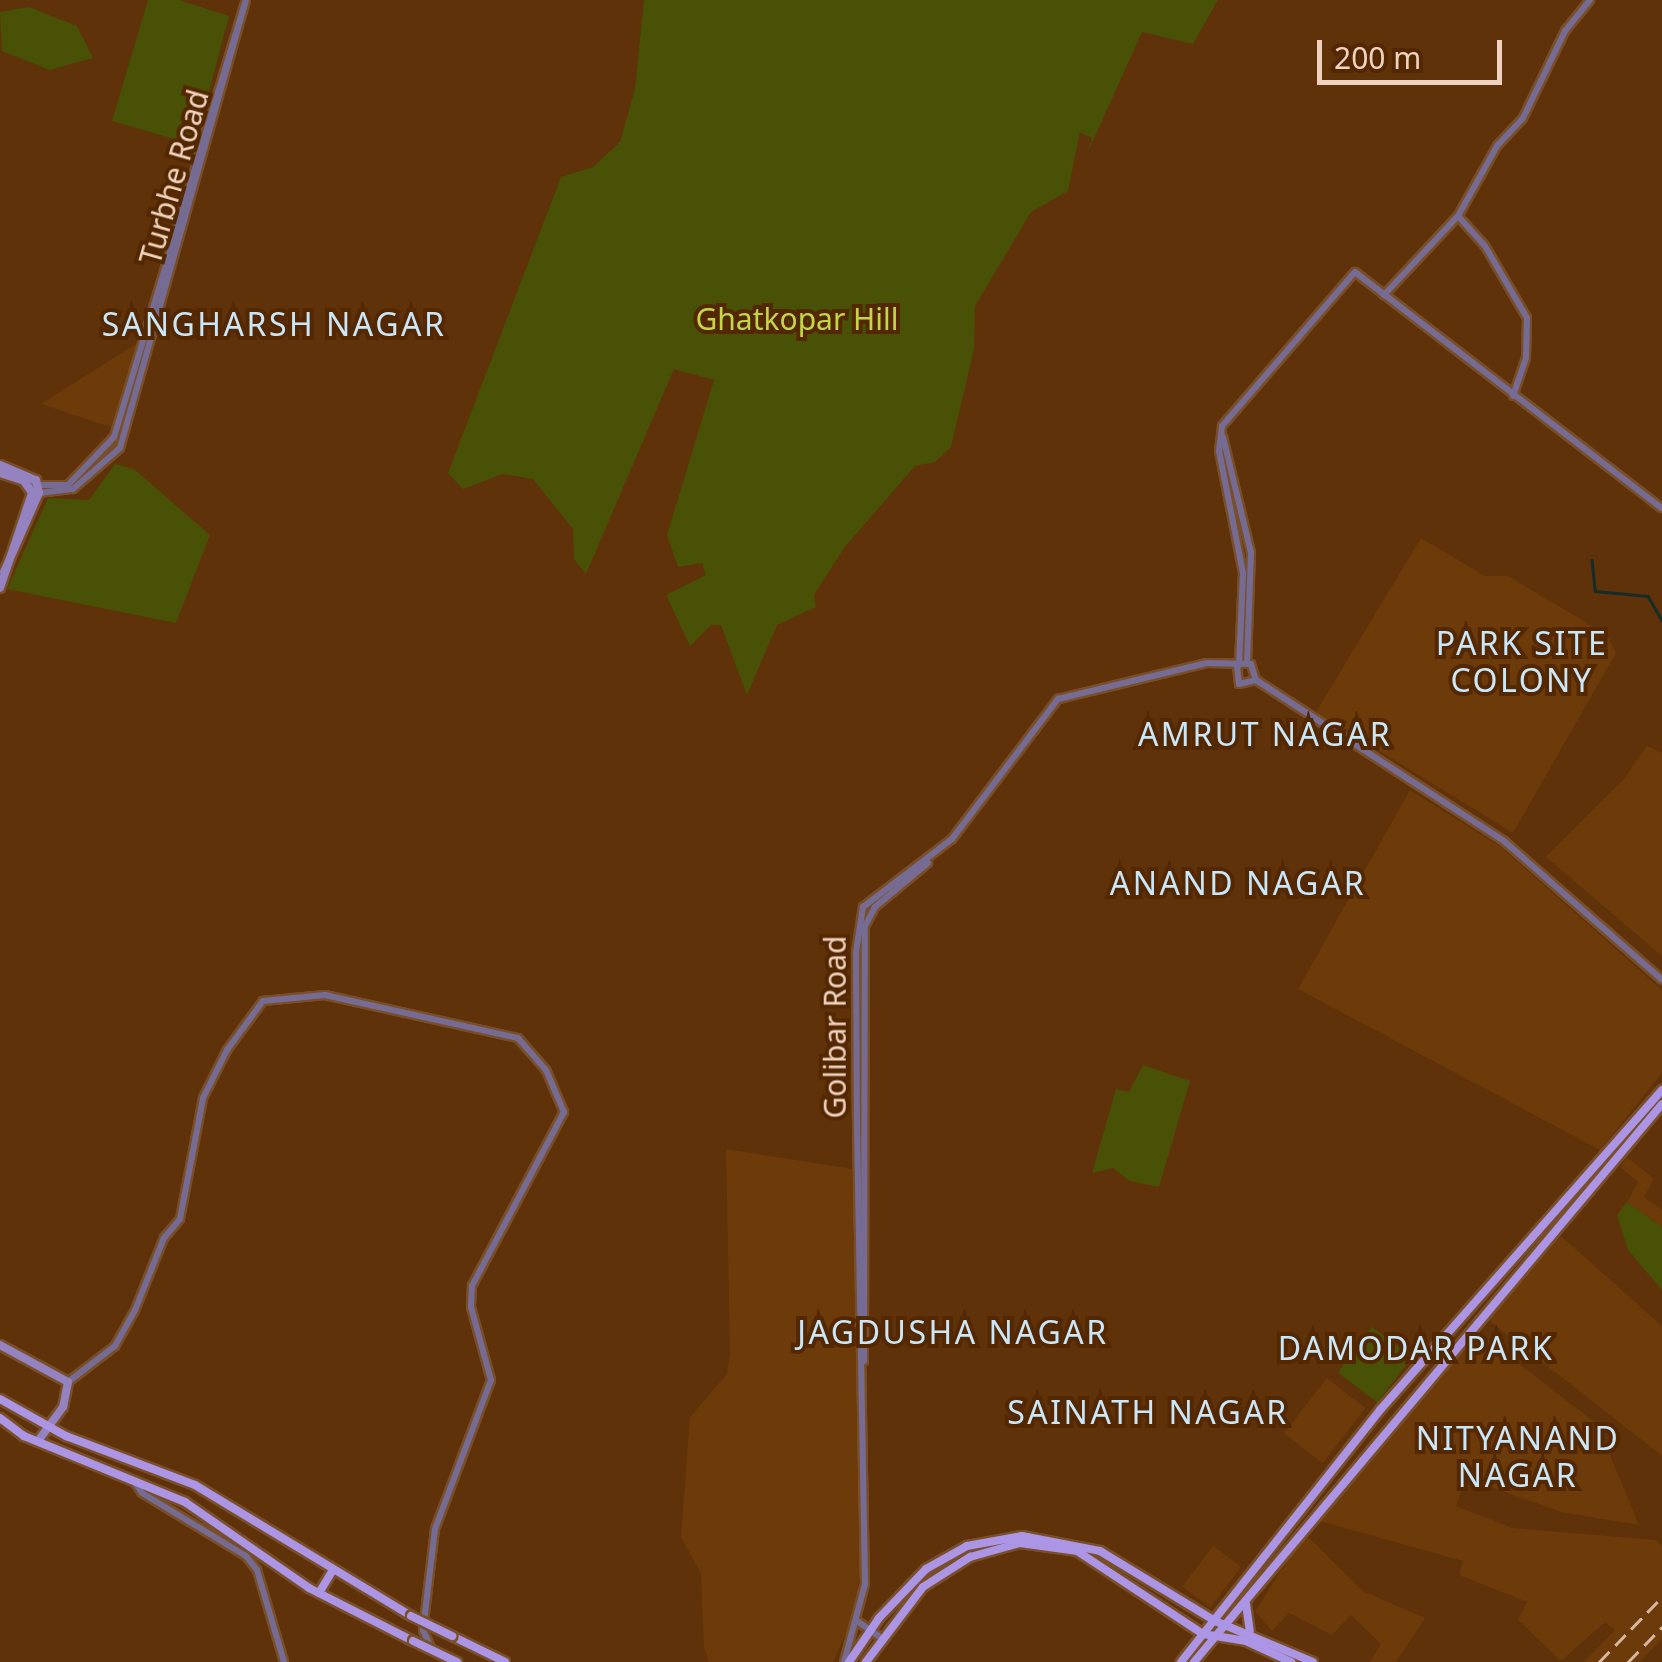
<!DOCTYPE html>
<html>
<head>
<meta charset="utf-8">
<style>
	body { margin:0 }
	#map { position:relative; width:1662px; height:1662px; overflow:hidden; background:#5f3209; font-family:"Noto Sans",sans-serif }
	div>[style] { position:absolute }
	.built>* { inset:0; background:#6d3a09; transform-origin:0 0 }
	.green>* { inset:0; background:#485105; transform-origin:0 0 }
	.stream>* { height:2.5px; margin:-1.25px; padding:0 1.25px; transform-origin:1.25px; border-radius:1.25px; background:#182c27 }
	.roads { filter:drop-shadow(2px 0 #794f2a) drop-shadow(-2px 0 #794f2a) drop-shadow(0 2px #794f2a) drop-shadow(0 -2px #794f2a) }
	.tertiary>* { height:6px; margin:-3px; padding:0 3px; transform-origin:3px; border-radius:3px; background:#766c93 }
	.secondary>* { height:8px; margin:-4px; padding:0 4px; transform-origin:4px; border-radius:4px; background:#9583c1 }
	.primary>* { height:8px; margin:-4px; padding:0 4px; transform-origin:4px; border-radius:4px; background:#ac95e4 }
	.rail>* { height:2.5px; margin-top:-1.25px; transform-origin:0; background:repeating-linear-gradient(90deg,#d6b7a0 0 15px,transparent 0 23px) }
	.bridges { filter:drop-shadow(2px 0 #794f2a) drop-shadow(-2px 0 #794f2a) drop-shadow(0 2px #794f2a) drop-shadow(0 -2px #794f2a) }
	.primary-bridge>* { height:8px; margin:-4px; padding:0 4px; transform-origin:4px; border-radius:4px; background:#ac95e4 }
	span { translate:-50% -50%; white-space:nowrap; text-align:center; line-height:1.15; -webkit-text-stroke:8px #532700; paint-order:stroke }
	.street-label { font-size:30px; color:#efd3c0 }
	.park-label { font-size:30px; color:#c2d647 }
	.neighbourhood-label { font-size:32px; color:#cae7fa; letter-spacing:2.5px }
	.scale { position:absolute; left:1317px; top:40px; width:185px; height:45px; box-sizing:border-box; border:5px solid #efd3c0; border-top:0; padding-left:12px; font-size:30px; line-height:35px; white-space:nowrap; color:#efd3c0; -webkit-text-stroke:8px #532700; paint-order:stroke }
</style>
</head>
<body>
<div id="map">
	<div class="built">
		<div style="clip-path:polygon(139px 344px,111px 427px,41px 404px,137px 343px)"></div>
		<div style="clip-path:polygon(1421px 538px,1485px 576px,1508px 576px,1607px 635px,1616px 653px,1513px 833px,1316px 712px)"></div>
		<div style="clip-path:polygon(1647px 746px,1662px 753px,1662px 956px,1546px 857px,1623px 780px)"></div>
		<div style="clip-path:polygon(1410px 790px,1501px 847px,1662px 990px,1662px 1073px,1600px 1150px,1298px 989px)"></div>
		<div style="clip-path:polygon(726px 1149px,853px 1169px,861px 1570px,853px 1618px,833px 1662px,709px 1662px,704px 1648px,701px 1574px,681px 1537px,690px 1417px,727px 1374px,730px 1352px)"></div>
		<div style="clip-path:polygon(1627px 1157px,1654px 1179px,1644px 1197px,1662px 1210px,1662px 1227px,1627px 1202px,1638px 1182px,1620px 1167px)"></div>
		<div style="clip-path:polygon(1561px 1236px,1662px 1326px,1662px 1456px,1485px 1317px)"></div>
		<div style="clip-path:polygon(1478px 1332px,1597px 1424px,1639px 1525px,1561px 1512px,1466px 1478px,1456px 1506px,1512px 1528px,1656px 1540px,1662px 1546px,1662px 1639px,1639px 1662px,1584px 1662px,1615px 1630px,1605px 1622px,1561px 1661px,1518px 1620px,1527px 1602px,1459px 1575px,1463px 1561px,1316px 1520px)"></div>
		<div style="left:1327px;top:1378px;width:49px;height:70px;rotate:38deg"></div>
		<div style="clip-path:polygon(1304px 1533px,1363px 1591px,1425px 1618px,1396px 1662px,1370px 1662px,1381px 1644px,1351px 1615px,1332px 1635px,1289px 1613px,1272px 1631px,1255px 1612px)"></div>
		<div style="left:1213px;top:1546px;width:35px;height:51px;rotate:37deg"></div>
	</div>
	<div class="green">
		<div style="clip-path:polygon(148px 0,179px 0,229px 16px,195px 145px,112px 121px)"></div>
		<div style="clip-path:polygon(644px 0,1218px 0,1193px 44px,1142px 32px,1087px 154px,1092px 138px,1080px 132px,1068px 191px,1031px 212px,975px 306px,974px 349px,951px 447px,935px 462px,915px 466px,844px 548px,814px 595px,816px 607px,777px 625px,747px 695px,721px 625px,711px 625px,690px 646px,666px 595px,706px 575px,702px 563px,678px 567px,667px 535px,714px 380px,674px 369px,586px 574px,574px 559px,573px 529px,533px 479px,503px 474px,463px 489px,448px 473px,561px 177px,593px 167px,620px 142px,635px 89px)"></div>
		<div style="clip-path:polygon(29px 7px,77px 26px,93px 58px,50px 70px,2px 51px,0 12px)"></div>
		<div style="clip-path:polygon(115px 464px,134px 469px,210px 535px,176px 623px,7px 589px,48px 498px,89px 500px)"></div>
		<div style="clip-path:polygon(1143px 1065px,1190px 1081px,1159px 1187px,1130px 1181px,1113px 1168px,1092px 1173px,1116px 1089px,1129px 1092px)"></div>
		<div style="clip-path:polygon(1627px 1202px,1662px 1227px,1662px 1290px,1628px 1250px,1617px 1215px)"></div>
		<div style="left:1372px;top:1327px;width:50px;height:57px;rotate:37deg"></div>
	</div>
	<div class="stream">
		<div style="left:1592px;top:560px;width:31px;rotate:84deg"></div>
		<div style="left:1595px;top:591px;width:53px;rotate:5.4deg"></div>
		<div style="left:1648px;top:596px;width:28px;rotate:60deg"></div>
	</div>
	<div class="roads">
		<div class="tertiary">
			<div style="left:1458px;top:216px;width:40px;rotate:48deg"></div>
			<div style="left:1485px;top:246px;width:83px;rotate:59.7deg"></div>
			<div style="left:1527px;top:318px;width:40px;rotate:91.4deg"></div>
			<div style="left:1526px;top:358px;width:40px;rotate:108.9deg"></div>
			<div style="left:1384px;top:295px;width:108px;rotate:-46.9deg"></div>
			<div style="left:1458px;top:216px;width:80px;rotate:-60.9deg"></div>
			<div style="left:1497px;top:146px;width:38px;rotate:-47deg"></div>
			<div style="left:1523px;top:118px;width:97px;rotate:-64.2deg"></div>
			<div style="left:1565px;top:31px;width:40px;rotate:-51deg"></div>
			<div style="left:1223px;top:437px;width:119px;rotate:76.4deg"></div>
			<div style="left:1251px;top:553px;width:110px;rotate:92.1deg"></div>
			<div style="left:28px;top:485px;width:40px"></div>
			<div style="left:68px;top:485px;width:66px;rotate:-46.2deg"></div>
			<div style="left:114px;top:437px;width:454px;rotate:-73.2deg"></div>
			<div style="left:39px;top:493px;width:34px;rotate:-7deg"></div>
			<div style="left:73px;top:489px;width:62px;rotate:-41.1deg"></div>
			<div style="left:120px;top:448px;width:465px;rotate:-74.3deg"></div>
			<div style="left:1239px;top:665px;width:92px;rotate:-87.5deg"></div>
			<div style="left:1243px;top:573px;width:124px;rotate:-101.1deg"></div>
			<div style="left:1219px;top:451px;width:25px;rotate:-83deg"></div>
			<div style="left:1222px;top:426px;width:203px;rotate:-49.2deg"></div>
			<div style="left:1355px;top:272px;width:387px;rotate:37.6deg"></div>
			<div style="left:1237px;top:667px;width:17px;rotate:83deg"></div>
			<div style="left:1239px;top:684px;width:17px;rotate:-13deg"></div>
			<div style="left:1256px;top:680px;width:296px;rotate:33deg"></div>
			<div style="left:1504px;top:841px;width:210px;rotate:41.3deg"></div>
			<div style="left:864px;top:1361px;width:435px;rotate:-89.9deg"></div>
			<div style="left:865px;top:926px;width:21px;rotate:-62deg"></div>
			<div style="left:875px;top:907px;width:69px;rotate:-39.7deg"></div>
			<div style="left:68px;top:1382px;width:59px;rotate:-37.5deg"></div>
			<div style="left:115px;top:1346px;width:41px;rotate:-60.9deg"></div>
			<div style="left:135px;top:1310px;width:78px;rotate:-68.1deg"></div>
			<div style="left:164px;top:1238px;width:25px;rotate:-50deg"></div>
			<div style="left:180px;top:1219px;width:123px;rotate:-79.2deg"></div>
			<div style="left:203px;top:1098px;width:54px;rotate:-63.4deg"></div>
			<div style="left:227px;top:1050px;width:61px;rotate:-53.7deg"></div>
			<div style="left:263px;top:1001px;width:62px;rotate:-5.5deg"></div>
			<div style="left:325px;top:995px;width:198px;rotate:12.6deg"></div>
			<div style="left:518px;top:1038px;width:43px;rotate:48.8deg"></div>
			<div style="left:546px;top:1070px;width:46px;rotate:66.8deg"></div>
			<div style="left:564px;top:1112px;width:197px;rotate:117.9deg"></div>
			<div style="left:472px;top:1286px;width:21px;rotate:93deg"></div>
			<div style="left:471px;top:1307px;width:76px;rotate:74.7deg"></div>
			<div style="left:491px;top:1380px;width:159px;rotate:110.6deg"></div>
			<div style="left:435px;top:1529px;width:102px;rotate:96.8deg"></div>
			<div style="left:423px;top:1630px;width:20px;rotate:66deg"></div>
			<div style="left:133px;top:1480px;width:16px;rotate:55deg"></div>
			<div style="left:142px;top:1493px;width:122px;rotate:31.2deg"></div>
			<div style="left:246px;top:1556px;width:18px;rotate:52deg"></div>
			<div style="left:257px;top:1570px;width:96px;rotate:73.6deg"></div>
			<div style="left:857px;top:1621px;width:28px;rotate:35deg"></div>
			<div style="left:844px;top:1662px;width:81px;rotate:-74.9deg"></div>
			<div style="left:865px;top:1584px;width:449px;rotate:-91deg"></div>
			<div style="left:857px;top:1135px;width:183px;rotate:-90.3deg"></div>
			<div style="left:856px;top:952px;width:46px;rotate:-81.2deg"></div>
			<div style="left:863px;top:907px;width:112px;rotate:-37.4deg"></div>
			<div style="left:952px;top:839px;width:176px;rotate:-52.9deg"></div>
			<div style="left:1058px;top:699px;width:153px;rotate:-13.6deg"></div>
			<div style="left:1207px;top:663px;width:44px;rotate:1.3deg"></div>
			<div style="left:1251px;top:664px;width:17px;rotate:73deg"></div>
		</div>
		<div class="secondary">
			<div style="left:0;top:465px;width:39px;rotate:23deg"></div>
			<div style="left:36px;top:480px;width:13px;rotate:77deg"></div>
			<div style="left:39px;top:493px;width:86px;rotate:113.9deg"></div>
			<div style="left:0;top:473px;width:25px;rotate:18deg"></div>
			<div style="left:24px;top:481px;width:14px;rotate:56deg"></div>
			<div style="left:32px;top:493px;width:100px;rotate:108.6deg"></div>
			<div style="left:0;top:1345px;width:77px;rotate:28.6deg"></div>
			<div style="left:68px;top:1382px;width:25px;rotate:101deg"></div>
			<div style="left:63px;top:1407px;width:42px;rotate:126.3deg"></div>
		</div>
		<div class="primary">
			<div style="left:0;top:1399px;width:76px;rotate:29.3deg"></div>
			<div style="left:66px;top:1436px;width:138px;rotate:20.8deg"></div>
			<div style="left:195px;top:1485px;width:253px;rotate:31.2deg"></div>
			<div style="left:0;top:1418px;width:30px;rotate:37deg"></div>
			<div style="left:24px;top:1436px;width:174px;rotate:22.3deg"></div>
			<div style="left:185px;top:1502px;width:151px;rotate:34.7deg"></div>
			<div style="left:309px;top:1588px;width:117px;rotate:27deg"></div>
			<div style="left:319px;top:1593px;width:26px;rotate:-59deg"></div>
			<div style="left:1246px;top:1604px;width:27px;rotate:82deg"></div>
			<div style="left:452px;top:1636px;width:59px;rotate:26.1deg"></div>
			<div style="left:849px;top:1662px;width:53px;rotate:-55.7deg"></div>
			<div style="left:879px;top:1618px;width:68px;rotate:-46.2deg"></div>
			<div style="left:926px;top:1569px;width:47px;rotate:-29.3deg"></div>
			<div style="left:967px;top:1546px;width:56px;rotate:-10.3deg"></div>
			<div style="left:1022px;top:1536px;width:79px;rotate:10.9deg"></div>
			<div style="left:1100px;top:1551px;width:135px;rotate:31.3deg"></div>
			<div style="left:1215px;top:1621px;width:106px;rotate:22.7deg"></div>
			<div style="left:866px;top:1662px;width:94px;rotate:-52.8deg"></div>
			<div style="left:923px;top:1587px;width:56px;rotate:-32.6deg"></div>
			<div style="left:970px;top:1557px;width:52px;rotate:-15.6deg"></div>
			<div style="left:1020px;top:1543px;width:58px;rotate:8deg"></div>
			<div style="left:1077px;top:1551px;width:151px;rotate:33.4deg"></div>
			<div style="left:1203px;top:1634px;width:44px;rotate:9.2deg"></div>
			<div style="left:1246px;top:1641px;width:50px;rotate:25deg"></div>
			<div style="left:1181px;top:1662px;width:321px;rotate:-51.7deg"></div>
			<div style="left:1380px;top:1410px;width:427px;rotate:-48.6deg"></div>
			<div style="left:1194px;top:1662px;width:728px;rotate:-50.01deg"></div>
		</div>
	</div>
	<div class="rail">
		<div style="left:1599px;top:1662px;width:91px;rotate:-45.9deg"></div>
		<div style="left:1628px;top:1662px;width:49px;rotate:-45.8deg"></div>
	</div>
	<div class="bridges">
		<div class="primary-bridge">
			<div style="left:411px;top:1616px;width:46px;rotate:26deg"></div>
			<div style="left:413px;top:1641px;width:49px;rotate:25.5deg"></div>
		</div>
	</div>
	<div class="street-label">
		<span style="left:174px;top:177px;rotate:-74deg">Turbhe Road</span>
		<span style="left:835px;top:1027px;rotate:-90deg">Golibar Road</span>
	</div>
	<div class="park-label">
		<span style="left:797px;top:319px">Ghatkopar Hill</span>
	</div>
	<div class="neighbourhood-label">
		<span style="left:274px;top:324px">SANGHARSH NAGAR</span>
		<span style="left:1522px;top:662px">PARK SITE<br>COLONY</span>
		<span style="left:1265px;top:734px">AMRUT NAGAR</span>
		<span style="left:1238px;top:883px">ANAND NAGAR</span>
		<span style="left:953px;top:1332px">JAGDUSHA NAGAR</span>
		<span style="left:1416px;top:1348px">DAMODAR PARK</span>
		<span style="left:1148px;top:1412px">SAINATH NAGAR</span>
		<span style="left:1518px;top:1457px">NITYANAND<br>NAGAR</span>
	</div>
	<div class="scale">200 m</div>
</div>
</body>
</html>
